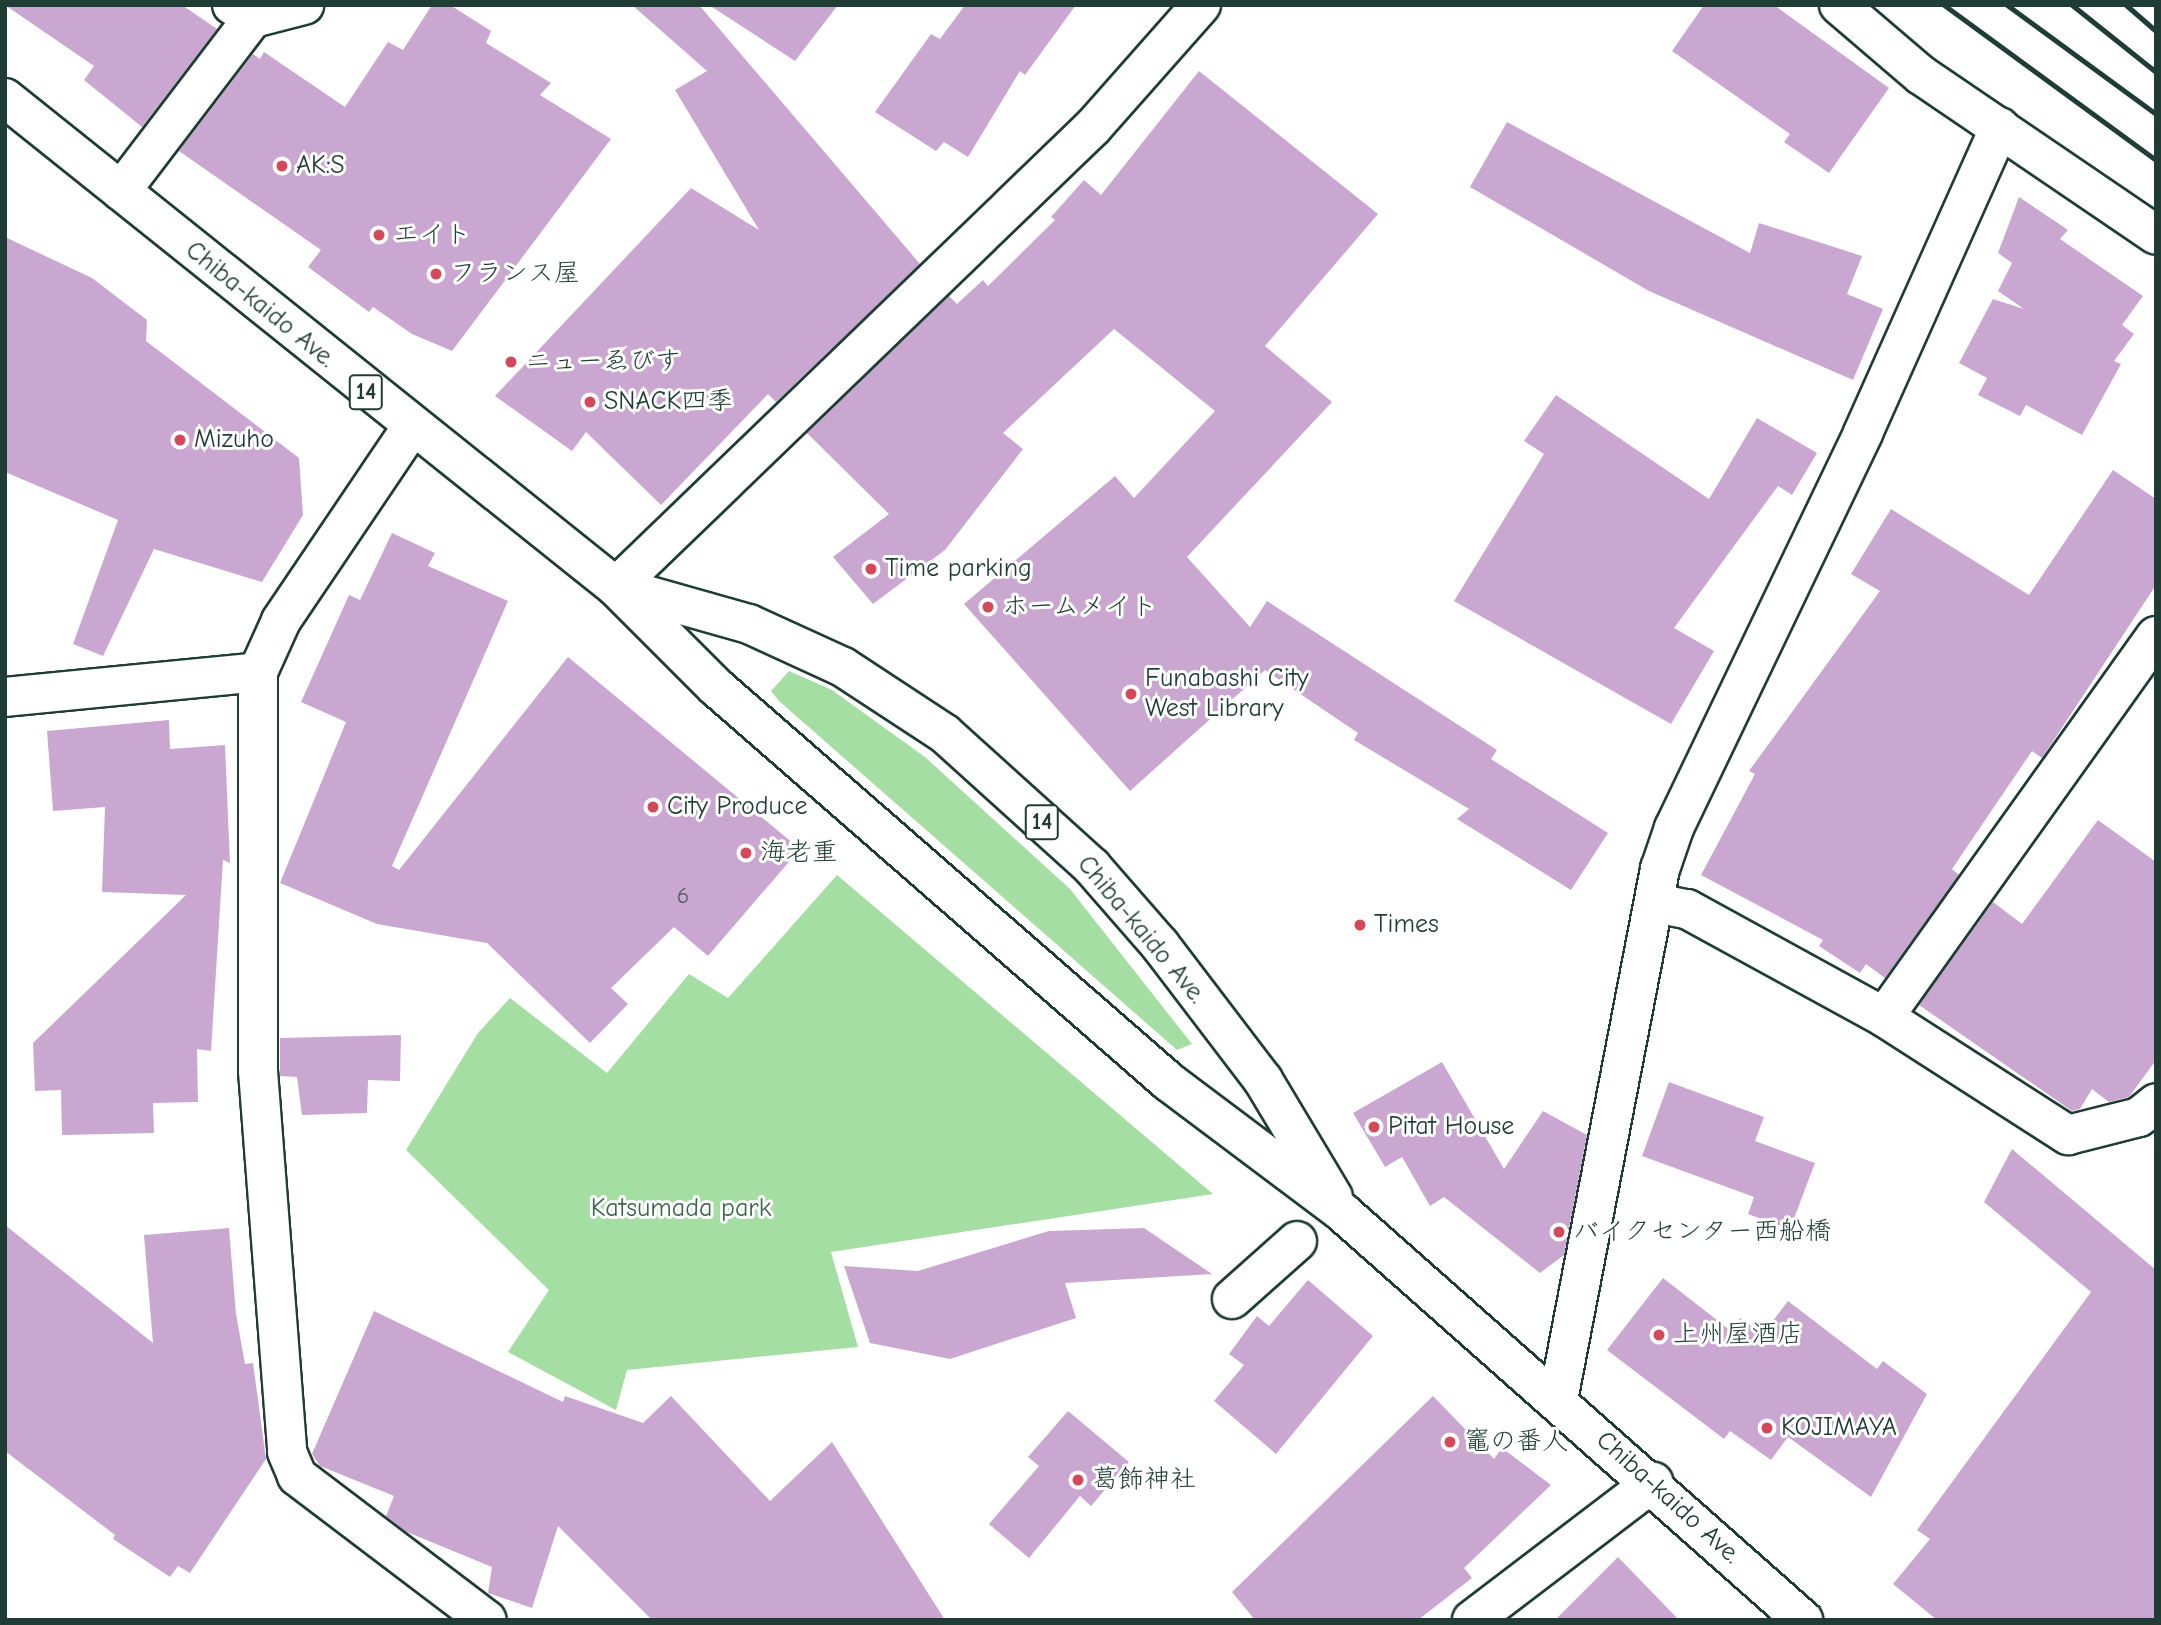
<!DOCTYPE html>
<html>
<head>
<meta charset="utf-8">
<style>
	body { margin:0 }
	#map { position:relative; width:2161px; height:1625px; overflow:hidden; background:#fff; font-family:"Comic Neue","Klee One",sans-serif }
	div>[style] { position:absolute }
	.green>* { inset:0; background:#a5dea2 }
	.building>* { inset:0; background:#caa7d1 }
	.roads { filter:drop-shadow(2px 0 #1f3d34) drop-shadow(-2px 0 #1f3d34) drop-shadow(0 2px #1f3d34) drop-shadow(0 -2px #1f3d34) }
	.street>* { height:38px; margin:-19px; padding:0 19px; transform-origin:19px; border-radius:19px; background:#fff }
	.highway>* { height:38px; margin:-19px; padding:0 19px; transform-origin:19px; border-radius:19px; background:#fff }
	.rail>* { height:5px; margin:-2.5px; padding:0 2.5px; transform-origin:2.5px; border-radius:2.5px; background:#1f3d34 }
	.dots>* { width:19px; height:19px; translate:-50% -50%; box-sizing:border-box; border:4px solid #fff; border-radius:50% }
	span { translate:-50% -50%; white-space:nowrap; text-align:center; line-height:1.15; -webkit-text-stroke:6px #fff; paint-order:stroke }
	.number-label { font-size:23px; color:#4a585b }
	.number-label span { -webkit-text-stroke-width:0 }
	.shield-label span { padding:2px 5px; background:#fff; border:2px solid; border-radius:5px; -webkit-text-stroke-width:0 }
	.shield-label { font-size:24px; color:#1f3d34; font-weight:700 }
	.poi-label { font-size:26px; color:#1f3d34 }
	.left { translate:0 -50%; text-align:left }
	.street-label { font-size:26px; color:#1f3d34 }
	.park-label { font-size:26px; color:#406550 }
	.frame { position:absolute; inset:0; border:7px solid #1f3d34; pointer-events:none }
</style>
</head>
<body>
<div id="map">
	<div class="green">
		<div style="clip-path:polygon(789px 671px,832px 690px,925px 757px,1070px 889px,1192px 1044px,1177px 1050px,779px 701px,771px 691px)"></div>
		<div style="clip-path:polygon(837px 875px,1213px 1194px,831px 1252px,858px 1347px,627px 1370px,616px 1410px,508px 1352px,549px 1290px,406px 1150px,478px 1033px,510px 998px,607px 1073px,689px 974px,728px 998px)"></div>
	</div>
	<div class="building">
		<div style="clip-path:polygon(5px 5px,182px 5px,217px 29px,142px 127px,84px 80px,94px 66px)"></div>
		<div style="clip-path:polygon(432px 5px,450px 5px,491px 31px,486px 43px,551px 83px,540px 95px,611px 139px,452px 351px,412px 334px,373px 307px,369px 312px,308px 267px,321px 250px,179px 151px,253px 54px,260px 59px,264px 52px,345px 107px,388px 42px,403px 50px)"></div>
		<div style="clip-path:polygon(632px 5px,699px 5px,920px 264px,776px 402px,768px 394px,661px 505px,586px 432px,572px 451px,495px 396px,691px 188px,759px 230px,675px 90px,707px 71px)"></div>
		<div style="clip-path:polygon(709px 5px,838px 5px,795px 61px)"></div>
		<div style="clip-path:polygon(965px 5px,1076px 5px,1025px 75px,1020px 71px,968px 157px,944px 142px,936px 151px,875px 112px,931px 34px,940px 39px)"></div>
		<div style="clip-path:polygon(1704px 5px,1774px 5px,1889px 88px,1829px 173px,1784px 142px,1790px 134px,1672px 51px)"></div>
		<div style="clip-path:polygon(1199px 71px,1378px 214px,1265px 346px,1332px 402px,1187px 557px,1250px 627px,1267px 601px,1497px 750px,1491px 759px,1608px 833px,1571px 890px,1457px 819px,1469px 809px,1354px 740px,1358px 733px,1265px 670px,1130px 791px,964px 604px,1115px 476px,1134px 498px,1215px 411px,1114px 329px,1003px 433px,1023px 449px,945px 550px,873px 604px,833px 557px,889px 514px,807px 433px,949px 296px,957px 304px,983px 280px,988px 286px,1055px 220px,1051px 217px,1084px 180px,1101px 195px)"></div>
		<div style="clip-path:polygon(1507px 122px,1750px 253px,1759px 223px,1862px 256px,1847px 294px,1883px 309px,1853px 380px,1649px 291px,1470px 187px)"></div>
		<div style="clip-path:polygon(2019px 197px,2068px 230px,2060px 239px,2143px 296px,2122px 325px,2134px 334px,2114px 361px,2121px 364px,2082px 435px,2026px 405px,2020px 416px,1978px 395px,1987px 378px,1959px 363px,1993px 299px,2024px 309px,1998px 291px,2012px 263px,1998px 253px)"></div>
		<div style="clip-path:polygon(5px 237px,92px 278px,147px 320px,146px 341px,299px 458px,303px 515px,262px 582px,154px 549px,103px 656px,73px 644px,118px 520px,5px 472px)"></div>
		<div style="clip-path:polygon(1556px 395px,1709px 499px,1757px 418px,1817px 453px,1792px 495px,1778px 486px,1674px 628px,1714px 651px,1671px 724px,1454px 601px,1544px 454px,1524px 441px)"></div>
		<div style="clip-path:polygon(2113px 470px,2156px 499px,2156px 585px,2042px 758px,2032px 751px,1952px 869px,1959px 875px,1885px 978px,1866px 964px,1860px 973px,1819px 946px,1823px 940px,1701px 875px,1755px 774px,1749px 771px,1880px 591px,1851px 574px,1891px 509px,2029px 595px)"></div>
		<div style="clip-path:polygon(392px 533px,435px 553px,428px 566px,508px 601px,392px 866px,399px 870px,568px 657px,800px 849px,708px 956px,674px 927px,611px 988px,628px 1004px,590px 1043px,487px 943px,377px 924px,280px 883px,346px 722px,301px 702px,349px 595px,360px 600px)"></div>
		<div style="clip-path:polygon(169px 720px,170px 749px,225px 745px,230px 863px,223px 860px,211px 1051px,197px 1049px,198px 1102px,153px 1103px,154px 1133px,62px 1135px,61px 1090px,35px 1091px,33px 1043px,186px 895px,102px 892px,105px 807px,53px 811px,47px 731px)"></div>
		<div style="clip-path:polygon(2098px 820px,2156px 862px,2156px 1060px,2129px 1097px,2109px 1102px,2092px 1089px,2080px 1109px,2072px 1111px,1919px 1005px,1993px 902px,2022px 924px)"></div>
		<div style="clip-path:polygon(401px 1035px,400px 1081px,368px 1080px,367px 1113px,302px 1115px,297px 1077px,280px 1076px,280px 1038px)"></div>
		<div style="clip-path:polygon(1442px 1062px,1504px 1169px,1543px 1111px,1587px 1135px,1564px 1255px,1540px 1273px,1444px 1197px,1430px 1206px,1402px 1157px,1385px 1167px,1353px 1113px)"></div>
		<div style="clip-path:polygon(1669px 1082px,1764px 1117px,1755px 1141px,1815px 1163px,1790px 1229px,1748px 1214px,1754px 1197px,1642px 1156px)"></div>
		<div style="clip-path:polygon(2012px 1149px,2156px 1270px,2156px 1620px,1937px 1620px,1893px 1584px,1930px 1539px,1917px 1530px,2091px 1292px,1984px 1202px)"></div>
		<div style="clip-path:polygon(5px 1225px,153px 1343px,144px 1235px,229px 1228px,236px 1314px,245px 1364px,253px 1363px,266px 1459px,190px 1573px,178px 1566px,170px 1577px,113px 1539px,115px 1535px,5px 1451px)"></div>
		<div style="clip-path:polygon(1144px 1228px,1212px 1274px,1065px 1283px,1076px 1318px,950px 1359px,870px 1343px,844px 1266px,918px 1271px,1049px 1231px)"></div>
		<div style="clip-path:polygon(1663px 1278px,1731px 1331px,1740px 1318px,1763px 1334px,1788px 1301px,1877px 1369px,1883px 1361px,1927px 1394px,1871px 1497px,1788px 1437px,1771px 1460px,1730px 1431px,1724px 1439px,1607px 1350px)"></div>
		<div style="clip-path:polygon(1308px 1280px,1373px 1336px,1276px 1454px,1214px 1401px,1244px 1365px,1229px 1354px,1257px 1316px,1269px 1326px)"></div>
		<div style="clip-path:polygon(374px 1311px,563px 1402px,565px 1396px,643px 1423px,671px 1396px,770px 1501px,832px 1442px,945px 1620px,652px 1620px,558px 1526px,532px 1608px,488px 1593px,492px 1567px,407px 1532px,386px 1516px,394px 1496px,320px 1466px,312px 1454px)"></div>
		<div style="clip-path:polygon(1433px 1396px,1494px 1459px,1502px 1448px,1551px 1485px,1464px 1568px,1472px 1578px,1418px 1620px,1255px 1620px,1232px 1592px)"></div>
		<div style="clip-path:polygon(1068px 1411px,1129px 1462px,1091px 1506px,1080px 1496px,1029px 1558px,989px 1524px,1039px 1466px,1028px 1457px)"></div>
		<div style="clip-path:polygon(1618px 1557px,1679px 1620px,1555px 1620px)"></div>
	</div>
	<div class="roads">
		<div class="street">
			<div style="left:232px;top:5px;width:25px;rotate:32deg"></div>
			<div style="left:253px;top:18px;width:53px;rotate:-14.3deg"></div>
			<div style="left:1839px;top:5px;width:108px;rotate:40.5deg"></div>
			<div style="left:1921px;top:75px;width:284px;rotate:34.2deg"></div>
			<div style="left:121px;top:191px;width:218px;rotate:-52.7deg"></div>
			<div style="left:411px;top:428px;width:233px;rotate:124deg"></div>
			<div style="left:281px;top:621px;width:56px;rotate:114.3deg"></div>
			<div style="left:258px;top:672px;width:399px;rotate:90deg"></div>
			<div style="left:258px;top:1071px;width:382px;rotate:85.6deg"></div>
			<div style="left:287px;top:1452px;width:26px;rotate:67deg"></div>
			<div style="left:297px;top:1476px;width:238px;rotate:37.2deg"></div>
			<div style="left:616px;top:587px;width:663px;rotate:-43.96deg"></div>
			<div style="left:1093px;top:127px;width:163px;rotate:-48.5deg"></div>
			<div style="left:5px;top:697px;width:254px;rotate:-5.6deg"></div>
			<div style="left:1655px;top:903px;width:33px;rotate:11deg"></div>
			<div style="left:1687px;top:909px;width:225px;rotate:28.7deg"></div>
			<div style="left:1884px;top:1017px;width:219px;rotate:32.7deg"></div>
			<div style="left:2068px;top:1135px;width:73px;rotate:-14.2deg"></div>
			<div style="left:2139px;top:1117px;width:22px;rotate:-39deg"></div>
			<div style="left:1884px;top:1017px;width:468px;rotate:-54.5deg"></div>
			<div style="left:1232px;top:1299px;width:87px;rotate:-41.7deg"></div>
			<div style="left:1558px;top:1400px;width:541px;rotate:-79.13deg"></div>
			<div style="left:1660px;top:869px;width:43px;rotate:-71.1deg"></div>
			<div style="left:1674px;top:828px;width:438px;rotate:-64.4deg"></div>
			<div style="left:1863px;top:433px;width:335px;rotate:-65.9deg"></div>
			<div style="left:1472px;top:1620px;width:228px;rotate:-37.3deg"></div>
		</div>
		<div class="highway">
			<div style="left:5px;top:98px;width:783px;rotate:38.67deg"></div>
			<div style="left:616px;top:587px;width:141px;rotate:45deg"></div>
			<div style="left:716px;top:687px;width:601px;rotate:41.09deg"></div>
			<div style="left:1169px;top:1082px;width:216px;rotate:36.9deg"></div>
			<div style="left:1342px;top:1212px;width:616px;rotate:41.51deg"></div>
			<div style="left:618px;top:587px;width:136px;rotate:15.8deg"></div>
			<div style="left:749px;top:624px;width:103px;rotate:24.6deg"></div>
			<div style="left:843px;top:667px;width:122px;rotate:33.3deg"></div>
			<div style="left:945px;top:734px;width:198px;rotate:42.1deg"></div>
			<div style="left:1092px;top:867px;width:103px;rotate:48.9deg"></div>
			<div style="left:1160px;top:945px;width:170px;rotate:52.7deg"></div>
			<div style="left:1263px;top:1080px;width:136px;rotate:59.1deg"></div>
		</div>
	</div>
	<div class="rail">
		<div style="left:1944px;top:5px;width:263px;rotate:36.2deg"></div>
		<div style="left:2007px;top:5px;width:185px;rotate:36.2deg"></div>
		<div style="left:2072px;top:5px;width:107px;rotate:38.6deg"></div>
		<div style="left:2126px;top:5px;width:40px;rotate:41deg"></div>
	</div>
	<div class="dots">
		<div style="left:282px;top:166px;background:#d1495b"></div>
		<div style="left:379px;top:235px;background:#d1495b"></div>
		<div style="left:436px;top:274px;background:#d1495b"></div>
		<div style="left:511px;top:362px;background:#d1495b"></div>
		<div style="left:590px;top:402px;background:#d1495b"></div>
		<div style="left:180px;top:440px;background:#d1495b"></div>
		<div style="left:871px;top:569px;background:#d1495b"></div>
		<div style="left:988px;top:607px;background:#d1495b"></div>
		<div style="left:1131px;top:694px;background:#d1495b"></div>
		<div style="left:653px;top:807px;background:#d1495b"></div>
		<div style="left:746px;top:853px;background:#d1495b"></div>
		<div style="left:1360px;top:925px;background:#d1495b"></div>
		<div style="left:1374px;top:1127px;background:#d1495b"></div>
		<div style="left:1559px;top:1232px;background:#d1495b"></div>
		<div style="left:1659px;top:1335px;background:#d1495b"></div>
		<div style="left:1767px;top:1428px;background:#d1495b"></div>
		<div style="left:1450px;top:1442px;background:#d1495b"></div>
		<div style="left:1078px;top:1480px;background:#d1495b"></div>
	</div>
	<div class="number-label">
		<span style="left:683px;top:896px">6</span>
	</div>
	<div class="shield-label">
		<span style="left:366px;top:392px">14</span>
		<span style="left:1042px;top:822px">14</span>
	</div>
	<div class="poi-label">
		<span class="left" style="left:296px;top:166px">AK:S</span>
		<span class="left" style="left:393px;top:235px">エイト</span>
		<span class="left" style="left:450px;top:274px">フランス屋</span>
		<span class="left" style="left:525px;top:362px">ニューゑびす</span>
		<span class="left" style="left:604px;top:402px">SNACK四季</span>
		<span class="left" style="left:194px;top:440px">Mizuho</span>
		<span class="left" style="left:885px;top:569px">Time parking</span>
		<span class="left" style="left:1002px;top:607px">ホームメイト</span>
		<span class="left" style="left:1145px;top:694px">Funabashi City<br>West Library</span>
		<span class="left" style="left:667px;top:807px">City Produce</span>
		<span class="left" style="left:760px;top:853px">海老重</span>
		<span class="left" style="left:1374px;top:925px">Times</span>
		<span class="left" style="left:1388px;top:1127px">Pitat House</span>
		<span class="left" style="left:1573px;top:1232px">バイクセンター西船橋</span>
		<span class="left" style="left:1673px;top:1335px">上州屋酒店</span>
		<span class="left" style="left:1781px;top:1428px">KOJIMAYA</span>
		<span class="left" style="left:1464px;top:1442px">竈の番人</span>
		<span class="left" style="left:1092px;top:1480px">葛飾神社</span>
	</div>
	<div class="street-label">
		<span style="left:260px;top:305px;rotate:39deg">Chiba-kaido Ave.</span>
		<span style="left:1141px;top:930px;rotate:50deg">Chiba-kaido Ave.</span>
		<span style="left:1668px;top:1498px;rotate:42deg">Chiba-kaido Ave.</span>
	</div>
	<div class="park-label">
		<span style="left:681px;top:1209px">Katsumada park</span>
	</div>
	<div class="frame"></div>
</div>
</body>
</html>
